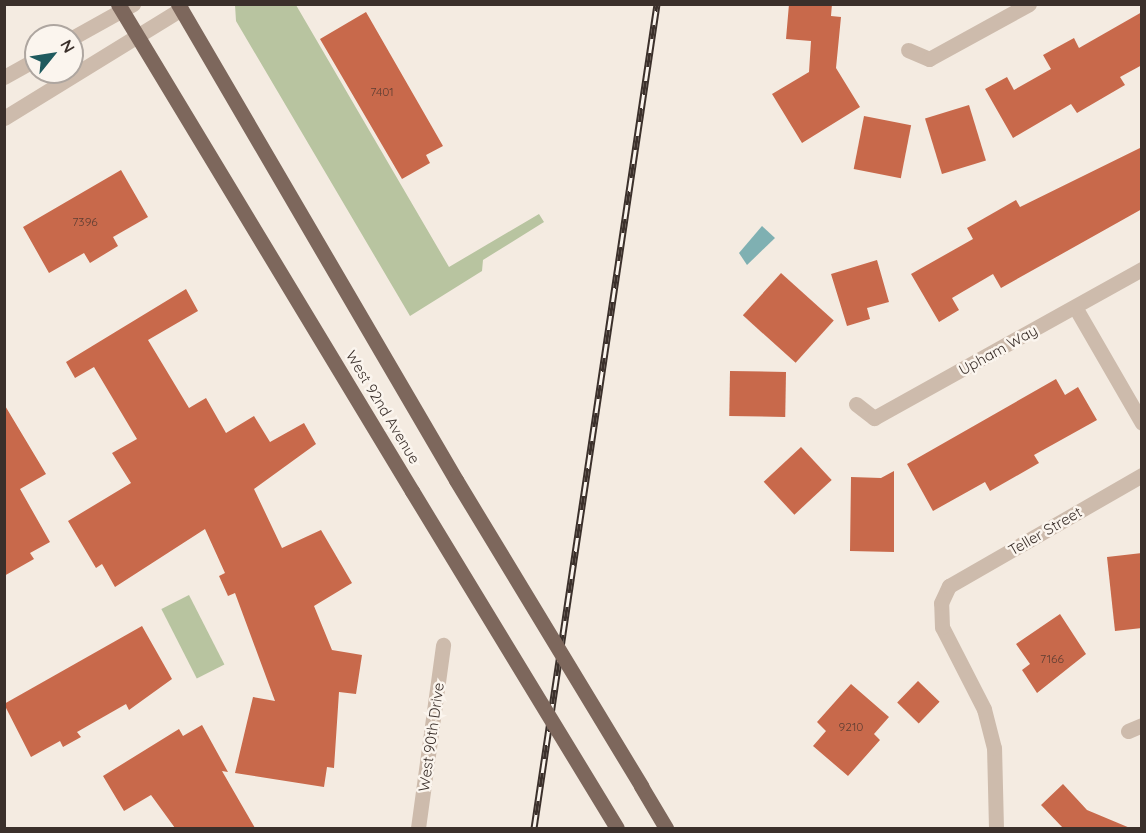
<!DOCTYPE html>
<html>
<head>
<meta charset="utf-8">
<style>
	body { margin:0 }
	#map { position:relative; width:1146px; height:833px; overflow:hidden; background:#f4ebe1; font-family:Quicksand,sans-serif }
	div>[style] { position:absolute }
	.green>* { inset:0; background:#b8c4a0; transform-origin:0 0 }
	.water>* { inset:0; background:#7fb0b2 }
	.building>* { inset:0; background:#c8694b; transform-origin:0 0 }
	.minor>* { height:15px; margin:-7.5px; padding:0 7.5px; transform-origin:7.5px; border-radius:7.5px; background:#cdbbac }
	.tertiary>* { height:15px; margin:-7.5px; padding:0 7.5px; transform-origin:7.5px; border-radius:7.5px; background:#cdbbac }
	.primary>* { height:15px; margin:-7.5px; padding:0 7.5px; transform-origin:7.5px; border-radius:7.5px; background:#7d675c }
	.rail>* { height:7px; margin-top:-3.5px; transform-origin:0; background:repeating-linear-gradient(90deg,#fbf5ee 0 14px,#3b302b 0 28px); box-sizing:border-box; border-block:2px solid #3b302b }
	.primary-bridge>* { height:15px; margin:-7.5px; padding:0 7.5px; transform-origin:7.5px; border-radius:7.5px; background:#7d675c }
	span { translate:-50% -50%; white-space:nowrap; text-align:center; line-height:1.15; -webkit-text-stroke:5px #fbf5ee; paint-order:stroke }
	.number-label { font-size:12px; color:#5e3e33 }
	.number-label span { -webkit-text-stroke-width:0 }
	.street-label { font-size:15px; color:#3b302b }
	.frame { position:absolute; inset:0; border:6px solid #3b302b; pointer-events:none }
	.north { position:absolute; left:24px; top:24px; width:60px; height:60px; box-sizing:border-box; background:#fbf5ee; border:2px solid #aea6a0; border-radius:50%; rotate:60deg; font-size:16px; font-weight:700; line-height:24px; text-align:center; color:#3b302b }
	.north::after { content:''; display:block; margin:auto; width:21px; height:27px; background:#1f5a5e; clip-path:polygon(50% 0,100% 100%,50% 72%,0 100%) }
</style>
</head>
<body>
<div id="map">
	<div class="green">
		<div style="clip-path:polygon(235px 5px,296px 5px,449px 267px,539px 214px,544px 222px,483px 260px,482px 271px,410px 316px,236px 21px)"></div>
		<div style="left:189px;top:595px;width:78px;height:31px;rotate:63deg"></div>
	</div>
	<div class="water">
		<div style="clip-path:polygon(762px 226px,775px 238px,747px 265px,739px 253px)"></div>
	</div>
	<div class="building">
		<div style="clip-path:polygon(789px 4px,832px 4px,831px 16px,841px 17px,836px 68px,860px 107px,802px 143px,772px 94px,809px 72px,811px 41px,786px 39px)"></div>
		<div style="clip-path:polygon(366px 12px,443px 146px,426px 155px,430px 163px,402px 179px,320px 39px)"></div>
		<div style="clip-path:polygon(1142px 12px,1142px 65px,1120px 77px,1125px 85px,1077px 113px,1071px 104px,1013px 138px,985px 89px,1007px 77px,1014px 90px,1051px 69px,1043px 55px,1074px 38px,1079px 48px)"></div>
		<div style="left:969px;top:105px;width:58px;height:46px;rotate:73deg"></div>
		<div style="left:864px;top:116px;width:48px;height:54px;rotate:11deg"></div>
		<div style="clip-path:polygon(1142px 147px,1142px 209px,1001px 288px,993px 274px,952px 298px,959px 310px,939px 322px,911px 274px,973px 239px,967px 228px,1016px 200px,1020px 207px)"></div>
		<div style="clip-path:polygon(121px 170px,148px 217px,113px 237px,118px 246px,90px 263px,84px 253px,49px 273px,23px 227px)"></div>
		<div style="clip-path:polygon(877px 260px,889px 302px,867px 308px,870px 319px,847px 326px,831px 274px)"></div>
		<div style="left:781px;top:273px;width:71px;height:57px;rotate:42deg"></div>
		<div style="clip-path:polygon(186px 289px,198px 311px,148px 340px,189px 408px,206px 398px,226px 433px,254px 416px,270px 442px,304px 423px,316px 444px,254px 489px,282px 548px,321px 530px,352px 583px,314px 606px,332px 650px,362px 655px,356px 694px,339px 692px,334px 768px,327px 767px,324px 787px,235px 773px,253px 697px,275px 701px,235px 593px,228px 596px,219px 576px,225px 573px,205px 529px,115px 587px,102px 564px,96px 568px,68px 521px,131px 483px,112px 453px,137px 439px,94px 367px,75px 378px,66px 362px)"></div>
		<div style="left:786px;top:372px;width:45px;height:56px;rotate:91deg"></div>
		<div style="clip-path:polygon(1056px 379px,1065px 395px,1078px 387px,1097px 420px,1034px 455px,1039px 463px,990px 491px,985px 482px,933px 511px,907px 464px)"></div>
		<div style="clip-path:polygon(4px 404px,46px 474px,20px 489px,50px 542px,30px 553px,34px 559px,4px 576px)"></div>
		<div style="left:801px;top:447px;width:45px;height:51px;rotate:47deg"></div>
		<div style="clip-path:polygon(894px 471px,894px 552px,850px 551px,851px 477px,881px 478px)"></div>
		<div style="clip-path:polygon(1142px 553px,1142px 628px,1115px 631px,1107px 557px)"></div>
		<div style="clip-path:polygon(1060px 614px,1086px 654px,1037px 693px,1022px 670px,1030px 664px,1016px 644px)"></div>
		<div style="clip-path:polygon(142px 626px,172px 679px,129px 710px,126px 704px,77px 732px,81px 737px,63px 747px,60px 741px,31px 757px,4px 704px)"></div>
		<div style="left:918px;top:681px;width:30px;height:30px;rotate:44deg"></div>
		<div style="clip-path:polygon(851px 684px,889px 717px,874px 734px,880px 740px,848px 776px,813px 746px,826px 731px,817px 722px)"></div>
		<div style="clip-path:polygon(202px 725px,228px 772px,222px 771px,255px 828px,175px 828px,151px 795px,124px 811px,103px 776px,179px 729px,183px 736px)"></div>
		<div style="clip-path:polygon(1063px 784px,1087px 810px,1130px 828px,1063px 828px,1041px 805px)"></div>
	</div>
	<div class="minor">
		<div style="left:908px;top:50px;width:23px;rotate:23deg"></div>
		<div style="left:929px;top:59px;width:114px;rotate:-28.8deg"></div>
		<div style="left:1075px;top:307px;width:134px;rotate:60deg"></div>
		<div style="left:856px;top:404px;width:23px;rotate:38deg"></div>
		<div style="left:874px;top:418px;width:307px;rotate:-29.1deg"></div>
		<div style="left:1128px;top:731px;width:15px;rotate:-23deg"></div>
		<div style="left:418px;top:828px;width:185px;rotate:-82.2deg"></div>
		<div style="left:996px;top:828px;width:80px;rotate:-91.4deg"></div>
		<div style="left:994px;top:748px;width:40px;rotate:-104.4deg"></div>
		<div style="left:984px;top:709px;width:92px;rotate:-117.1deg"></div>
		<div style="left:942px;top:627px;width:24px;rotate:-92deg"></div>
		<div style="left:941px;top:603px;width:19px;rotate:-65deg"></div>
		<div style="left:949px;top:586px;width:223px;rotate:-29.9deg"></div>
	</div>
	<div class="tertiary">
		<div style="left:72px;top:38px;width:70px;rotate:-29.1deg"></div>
		<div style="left:4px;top:77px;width:37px;rotate:-29deg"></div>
		<div style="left:4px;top:118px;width:208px;rotate:-31.6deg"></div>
	</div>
	<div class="primary">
		<div style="left:118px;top:4px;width:569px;rotate:58.88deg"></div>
		<div style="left:178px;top:4px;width:551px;rotate:59.71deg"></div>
		<div style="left:641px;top:786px;width:49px;rotate:59.2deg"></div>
	</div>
	<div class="rail">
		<div style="left:534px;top:828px;width:833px;rotate:-81.51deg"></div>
	</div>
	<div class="primary-bridge">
		<div style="left:456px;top:480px;width:358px;rotate:58.8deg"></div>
		<div style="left:412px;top:491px;width:394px;rotate:58.7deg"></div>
	</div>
	<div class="number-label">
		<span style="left:382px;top:92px">7401</span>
		<span style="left:85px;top:222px">7396</span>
		<span style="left:1052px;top:659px">7166</span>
		<span style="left:851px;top:727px">9210</span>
	</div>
	<div class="street-label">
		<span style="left:998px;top:350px;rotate:-29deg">Upham Way</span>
		<span style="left:383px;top:407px;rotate:59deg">West 92nd Avenue</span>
		<span style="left:1045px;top:531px;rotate:-30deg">Teller Street</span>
		<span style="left:431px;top:737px;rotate:-82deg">West 90th Drive</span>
	</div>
	<div class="frame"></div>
	<div class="north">N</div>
</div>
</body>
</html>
